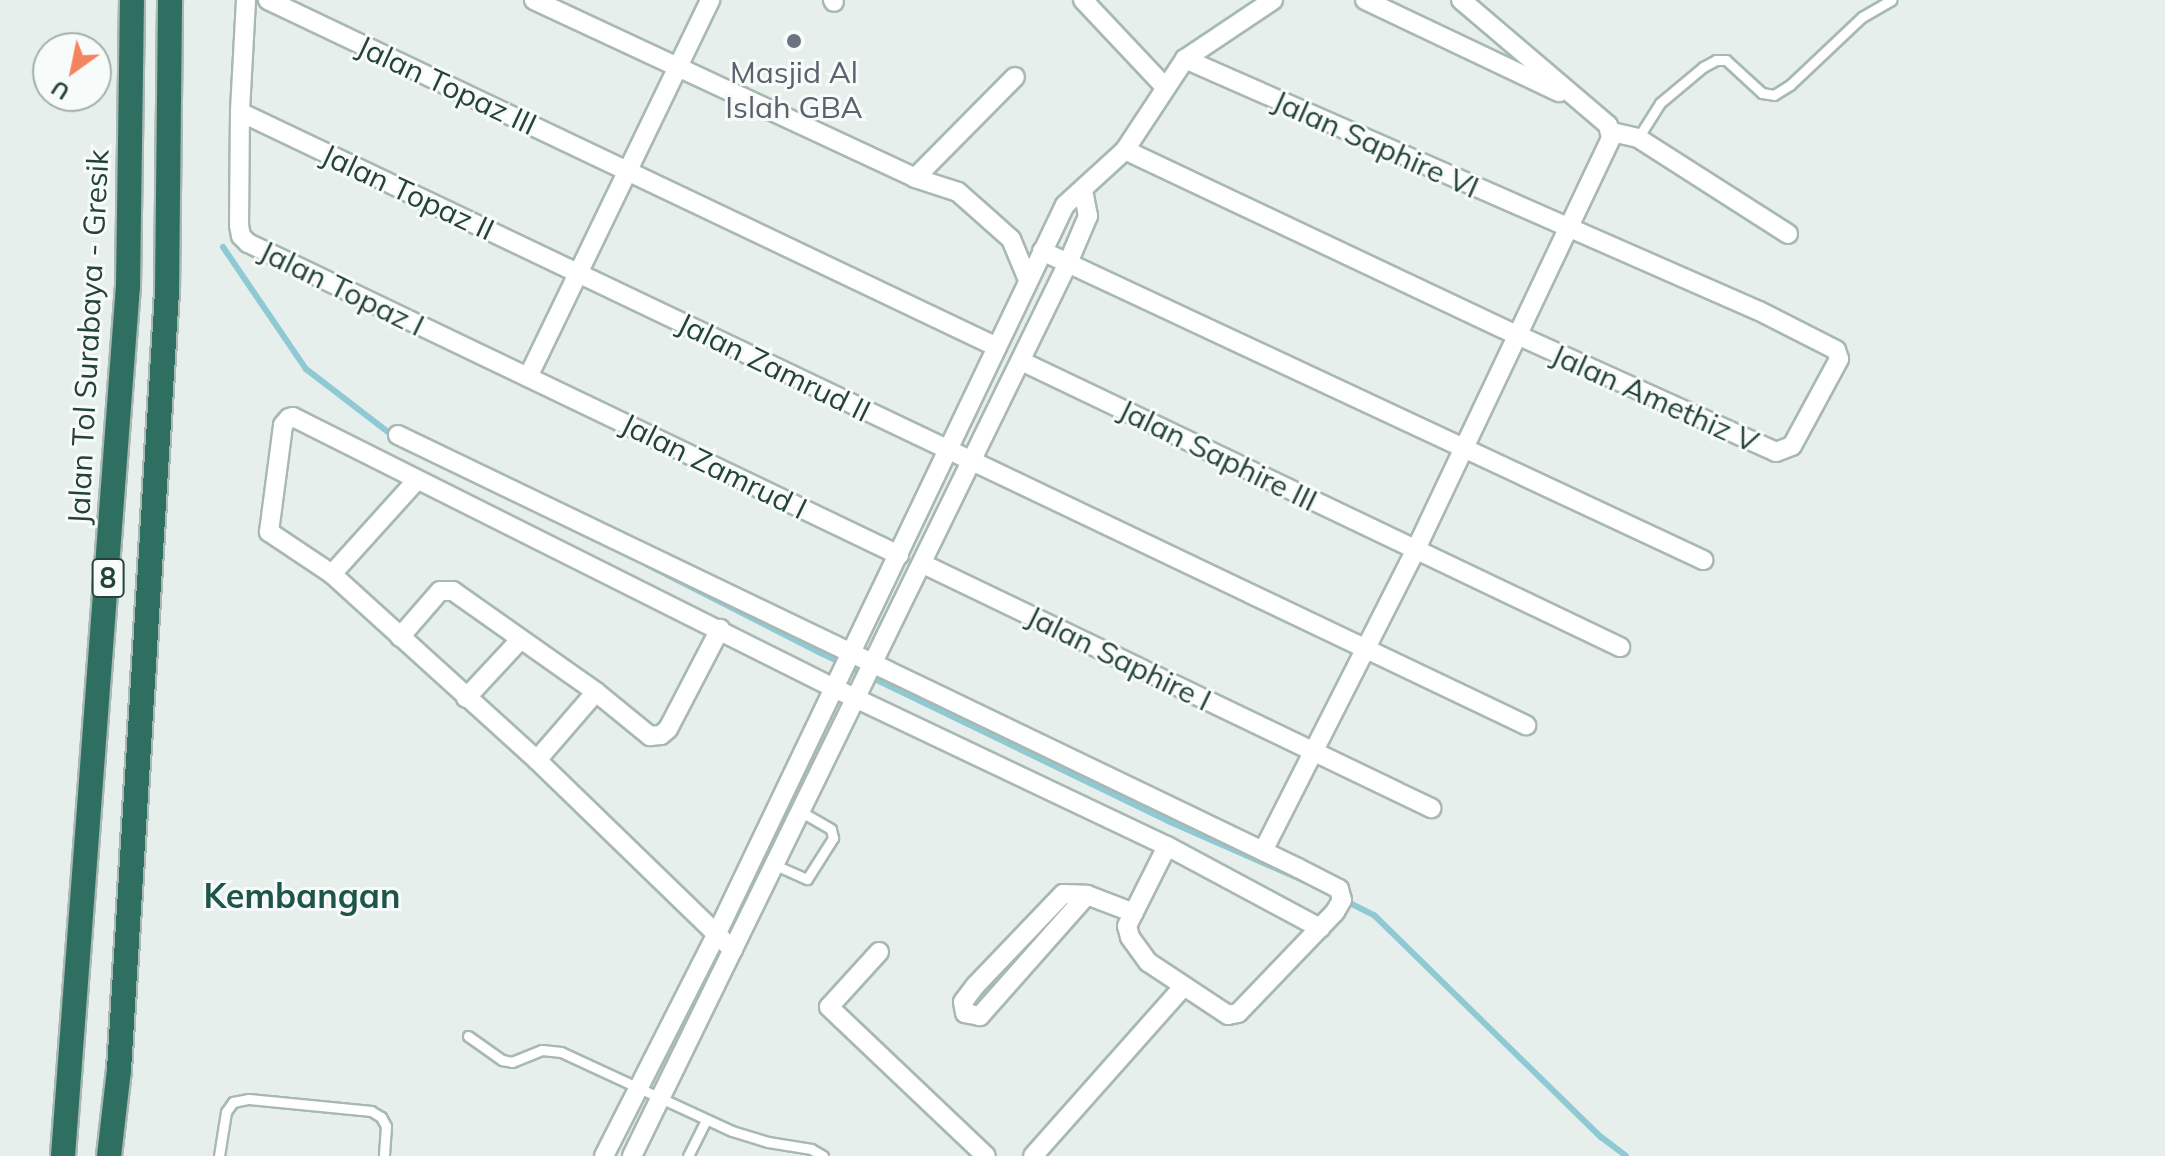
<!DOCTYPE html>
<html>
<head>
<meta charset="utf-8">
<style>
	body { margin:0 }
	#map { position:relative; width:2165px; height:1156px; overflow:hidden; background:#e6efeb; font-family:Mulish,sans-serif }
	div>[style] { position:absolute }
	.stream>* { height:6px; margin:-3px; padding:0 3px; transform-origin:3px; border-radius:3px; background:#8ec9d4 }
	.roads { filter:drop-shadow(2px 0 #a8b8b2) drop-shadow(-2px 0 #a8b8b2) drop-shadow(0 2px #a8b8b2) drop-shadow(0 -2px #a8b8b2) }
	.lane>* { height:9px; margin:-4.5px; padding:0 4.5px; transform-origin:4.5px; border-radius:4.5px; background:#fff }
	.street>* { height:18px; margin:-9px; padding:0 9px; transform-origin:9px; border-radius:9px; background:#fff }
	.highway>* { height:24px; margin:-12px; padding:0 12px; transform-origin:12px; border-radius:12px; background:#2f6f62 }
	.dots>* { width:22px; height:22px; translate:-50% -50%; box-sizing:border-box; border:4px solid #f7fbf9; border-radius:50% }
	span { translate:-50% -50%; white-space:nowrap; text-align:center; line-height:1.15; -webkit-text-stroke:6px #f7fbf9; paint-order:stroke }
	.shield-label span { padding:2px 6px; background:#f7fbf9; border:2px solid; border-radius:6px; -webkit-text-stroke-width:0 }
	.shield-label { font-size:28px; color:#24423a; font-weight:700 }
	.worship-label { font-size:30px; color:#5b616d }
	.street-label { font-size:30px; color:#24423a }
	.quarter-label { font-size:34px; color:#1f5548; font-weight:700 }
	.north { position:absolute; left:32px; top:32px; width:80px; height:80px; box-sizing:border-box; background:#f7fbf9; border:2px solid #a3b1ad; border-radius:50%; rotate:213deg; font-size:22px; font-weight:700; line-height:32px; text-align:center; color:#24423a }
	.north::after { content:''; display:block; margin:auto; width:28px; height:36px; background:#f4845f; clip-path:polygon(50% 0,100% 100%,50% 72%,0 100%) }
</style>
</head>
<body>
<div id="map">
	<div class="stream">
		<div style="left:223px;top:247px;width:148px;rotate:55.8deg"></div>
		<div style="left:306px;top:369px;width:113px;rotate:37.5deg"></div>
		<div style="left:648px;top:565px;width:196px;rotate:27deg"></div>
		<div style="left:823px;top:654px;width:383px;rotate:25.8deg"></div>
		<div style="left:1168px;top:821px;width:150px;rotate:23.7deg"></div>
		<div style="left:1344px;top:900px;width:34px;rotate:27deg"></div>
		<div style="left:1374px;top:915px;width:318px;rotate:44.4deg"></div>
		<div style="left:1601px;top:1137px;width:31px;rotate:37deg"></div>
	</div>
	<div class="roads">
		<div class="lane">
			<div style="left:1638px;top:138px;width:41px;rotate:-57.8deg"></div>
			<div style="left:1660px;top:103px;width:56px;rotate:-39.9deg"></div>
			<div style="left:1703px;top:67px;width:15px;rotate:-28deg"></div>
			<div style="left:1716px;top:60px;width:10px"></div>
			<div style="left:1726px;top:60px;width:49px;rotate:42.5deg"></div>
			<div style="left:1762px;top:93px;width:12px;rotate:9deg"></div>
			<div style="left:1774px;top:95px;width:19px;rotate:-32deg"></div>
			<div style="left:1790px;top:85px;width:99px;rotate:-43.4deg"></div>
			<div style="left:1862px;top:17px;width:34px;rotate:-30deg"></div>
			<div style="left:775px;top:865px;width:35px;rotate:24deg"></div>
			<div style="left:807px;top:879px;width:49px;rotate:-57.6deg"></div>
			<div style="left:833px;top:838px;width:9px;rotate:-103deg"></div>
			<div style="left:831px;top:829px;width:34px;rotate:-150deg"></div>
			<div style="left:468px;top:1036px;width:42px;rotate:35.2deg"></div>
			<div style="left:502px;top:1060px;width:10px;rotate:11deg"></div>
			<div style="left:512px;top:1062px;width:32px;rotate:-22deg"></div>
			<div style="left:542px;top:1050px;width:19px;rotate:6deg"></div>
			<div style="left:561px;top:1052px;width:188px;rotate:24.8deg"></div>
			<div style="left:732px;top:1131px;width:38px;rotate:17deg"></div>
			<div style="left:768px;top:1142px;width:44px;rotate:9.2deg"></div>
			<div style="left:811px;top:1149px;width:14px;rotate:30deg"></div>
			<div style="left:219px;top:1156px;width:45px;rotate:-81deg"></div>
			<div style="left:226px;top:1112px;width:12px;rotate:-55deg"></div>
			<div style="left:233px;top:1102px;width:16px;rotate:-11deg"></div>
			<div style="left:249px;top:1099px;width:123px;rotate:5.6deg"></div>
			<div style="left:371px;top:1111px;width:12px;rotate:31deg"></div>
			<div style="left:381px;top:1117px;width:10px;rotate:61deg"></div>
			<div style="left:386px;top:1126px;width:30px;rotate:94deg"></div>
			<div style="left:688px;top:1156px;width:40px;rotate:-63.4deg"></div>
		</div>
		<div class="street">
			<div style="left:246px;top:0;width:112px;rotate:93.1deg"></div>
			<div style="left:240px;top:112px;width:113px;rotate:90.5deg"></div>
			<div style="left:239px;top:225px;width:11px;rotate:80deg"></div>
			<div style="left:241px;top:236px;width:10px;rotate:45deg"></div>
			<div style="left:248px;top:243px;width:722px;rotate:25.61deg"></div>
			<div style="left:268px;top:0;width:807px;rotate:25.45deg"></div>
			<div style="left:534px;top:0;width:421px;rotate:25deg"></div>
			<div style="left:915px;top:178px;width:45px;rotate:18deg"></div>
			<div style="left:958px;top:192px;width:71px;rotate:41.6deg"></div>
			<div style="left:1011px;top:239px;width:44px;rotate:67.5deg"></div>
			<div style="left:833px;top:0;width:2px;rotate:63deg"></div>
			<div style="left:1083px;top:0;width:120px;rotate:46.7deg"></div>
			<div style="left:1365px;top:0;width:215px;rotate:25.4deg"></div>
			<div style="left:240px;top:112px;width:1425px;rotate:25.49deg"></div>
			<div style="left:1612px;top:132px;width:27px;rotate:13deg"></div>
			<div style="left:1638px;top:138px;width:178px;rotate:32.6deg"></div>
			<div style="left:1125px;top:150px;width:431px;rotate:25.3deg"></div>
			<div style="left:1515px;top:334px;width:286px;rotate:24.3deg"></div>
			<div style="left:1776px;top:452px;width:17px;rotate:-21deg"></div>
			<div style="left:1792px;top:446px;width:99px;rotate:-61.6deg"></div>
			<div style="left:1839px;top:359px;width:9px;rotate:-108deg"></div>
			<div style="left:1836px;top:350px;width:86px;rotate:-153.1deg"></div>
			<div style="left:1759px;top:311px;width:627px;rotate:-156.3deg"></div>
			<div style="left:915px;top:178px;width:142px;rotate:-45.3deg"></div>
			<div style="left:1042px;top:251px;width:730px;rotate:25.05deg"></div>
			<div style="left:1021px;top:361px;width:664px;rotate:25.52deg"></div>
			<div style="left:528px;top:377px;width:419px;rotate:-64.2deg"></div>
			<div style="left:398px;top:435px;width:999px;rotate:25.69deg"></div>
			<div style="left:1298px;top:868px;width:46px;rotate:27.1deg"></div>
			<div style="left:1339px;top:889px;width:11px;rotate:75deg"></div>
			<div style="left:1342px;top:900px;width:14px;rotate:120deg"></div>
			<div style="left:1335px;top:912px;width:140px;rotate:133.8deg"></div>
			<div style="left:1238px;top:1013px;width:10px;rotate:169deg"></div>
			<div style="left:1228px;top:1015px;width:96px;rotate:-146.5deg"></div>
			<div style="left:1148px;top:962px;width:31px;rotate:-126deg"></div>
			<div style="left:1130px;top:937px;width:11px;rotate:-105deg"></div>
			<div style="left:1127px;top:926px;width:89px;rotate:-63.4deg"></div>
			<div style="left:923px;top:564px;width:564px;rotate:25.66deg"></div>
			<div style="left:332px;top:574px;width:125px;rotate:-47.9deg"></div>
			<div style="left:400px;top:637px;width:61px;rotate:-49deg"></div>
			<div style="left:440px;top:591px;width:13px"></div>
			<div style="left:453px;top:591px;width:175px;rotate:35.2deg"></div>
			<div style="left:596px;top:692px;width:70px;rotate:39.2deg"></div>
			<div style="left:650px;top:736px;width:11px;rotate:-5deg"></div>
			<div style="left:661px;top:735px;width:9px;rotate:-41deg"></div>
			<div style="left:668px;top:729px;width:113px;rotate:-62.5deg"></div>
			<div style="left:466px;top:698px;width:79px;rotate:-47deg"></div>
			<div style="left:537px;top:760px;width:90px;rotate:-49.1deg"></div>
			<div style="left:1263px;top:851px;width:339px;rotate:-63.1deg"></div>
			<div style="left:1416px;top:549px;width:455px;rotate:-64.6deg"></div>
			<div style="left:1611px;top:138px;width:13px;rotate:-103deg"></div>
			<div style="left:1608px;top:125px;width:193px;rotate:-139.6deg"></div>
			<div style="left:1087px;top:895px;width:162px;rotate:131.5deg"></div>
			<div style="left:980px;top:1016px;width:15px;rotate:-169deg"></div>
			<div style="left:965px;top:1013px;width:11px;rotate:-100deg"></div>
			<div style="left:963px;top:1002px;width:21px;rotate:-53deg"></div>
			<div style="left:976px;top:985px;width:126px;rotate:-46.3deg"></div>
			<div style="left:1063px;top:894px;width:24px;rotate:2deg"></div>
			<div style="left:1087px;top:895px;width:50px;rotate:21deg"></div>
			<div style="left:733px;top:950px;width:273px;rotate:-135.9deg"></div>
			<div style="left:537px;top:760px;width:277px;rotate:-137.8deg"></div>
			<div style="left:332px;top:574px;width:76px;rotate:-146.3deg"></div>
			<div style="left:269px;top:532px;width:108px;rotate:-82.5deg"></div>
			<div style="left:283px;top:425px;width:9px;rotate:-49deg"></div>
			<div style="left:289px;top:418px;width:4px;rotate:-14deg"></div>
			<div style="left:293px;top:417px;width:605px;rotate:26.61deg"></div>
			<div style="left:834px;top:688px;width:369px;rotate:25.4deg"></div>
			<div style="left:1167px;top:846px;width:174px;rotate:28.2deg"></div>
			<div style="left:879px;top:952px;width:74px;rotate:132.3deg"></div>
			<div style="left:829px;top:1007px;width:216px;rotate:43.5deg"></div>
			<div style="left:604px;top:1156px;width:248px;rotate:-63.1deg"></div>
			<div style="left:716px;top:935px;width:809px;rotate:-64.45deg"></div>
			<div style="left:1065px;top:205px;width:81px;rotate:-42.5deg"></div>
			<div style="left:1125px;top:150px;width:109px;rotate:-56.6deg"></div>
			<div style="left:1185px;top:59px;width:106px;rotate:-33.8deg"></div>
			<div style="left:632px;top:1156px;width:994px;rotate:-63.98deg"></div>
			<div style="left:1068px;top:263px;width:51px;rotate:-66.9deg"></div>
			<div style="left:1088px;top:216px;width:26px;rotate:-101deg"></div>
			<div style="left:1033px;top:1156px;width:226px;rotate:-48.4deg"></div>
		</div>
		<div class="highway">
			<div style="left:63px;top:1156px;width:872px;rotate:-85.73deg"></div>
			<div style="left:128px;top:286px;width:286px;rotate:-89.2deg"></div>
			<div style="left:109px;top:1156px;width:87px;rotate:-83.4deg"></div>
			<div style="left:119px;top:1070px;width:779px;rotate:-86.47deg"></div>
			<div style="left:167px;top:292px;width:292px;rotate:-89.4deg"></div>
		</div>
	</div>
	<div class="dots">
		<div style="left:794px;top:41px;background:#6b7280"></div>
	</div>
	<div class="shield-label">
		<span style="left:108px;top:578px">8</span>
	</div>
	<div class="worship-label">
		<span style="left:794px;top:89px">Masjid Al<br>Islah GBA</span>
	</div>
	<div class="street-label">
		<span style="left:447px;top:85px;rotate:25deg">Jalan Topaz III</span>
		<span style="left:1376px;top:144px;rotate:24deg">Jalan Saphire VI</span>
		<span style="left:408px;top:192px;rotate:25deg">Jalan Topaz II</span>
		<span style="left:342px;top:288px;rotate:26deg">Jalan Topaz I</span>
		<span style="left:88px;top:337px;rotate:-87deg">Jalan Tol Surabaya - Gresik</span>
		<span style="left:774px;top:367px;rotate:26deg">Jalan Zamrud II</span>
		<span style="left:1655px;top:398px;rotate:24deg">Jalan Amethiz V</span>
		<span style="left:1218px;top:455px;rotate:26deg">Jalan Saphire III</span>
		<span style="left:714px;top:466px;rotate:26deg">Jalan Zamrud I</span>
		<span style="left:1119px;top:658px;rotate:26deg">Jalan Saphire I</span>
	</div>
	<div class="quarter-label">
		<span style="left:302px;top:896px">Kembangan</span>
	</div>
	<div class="north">U</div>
</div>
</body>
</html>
